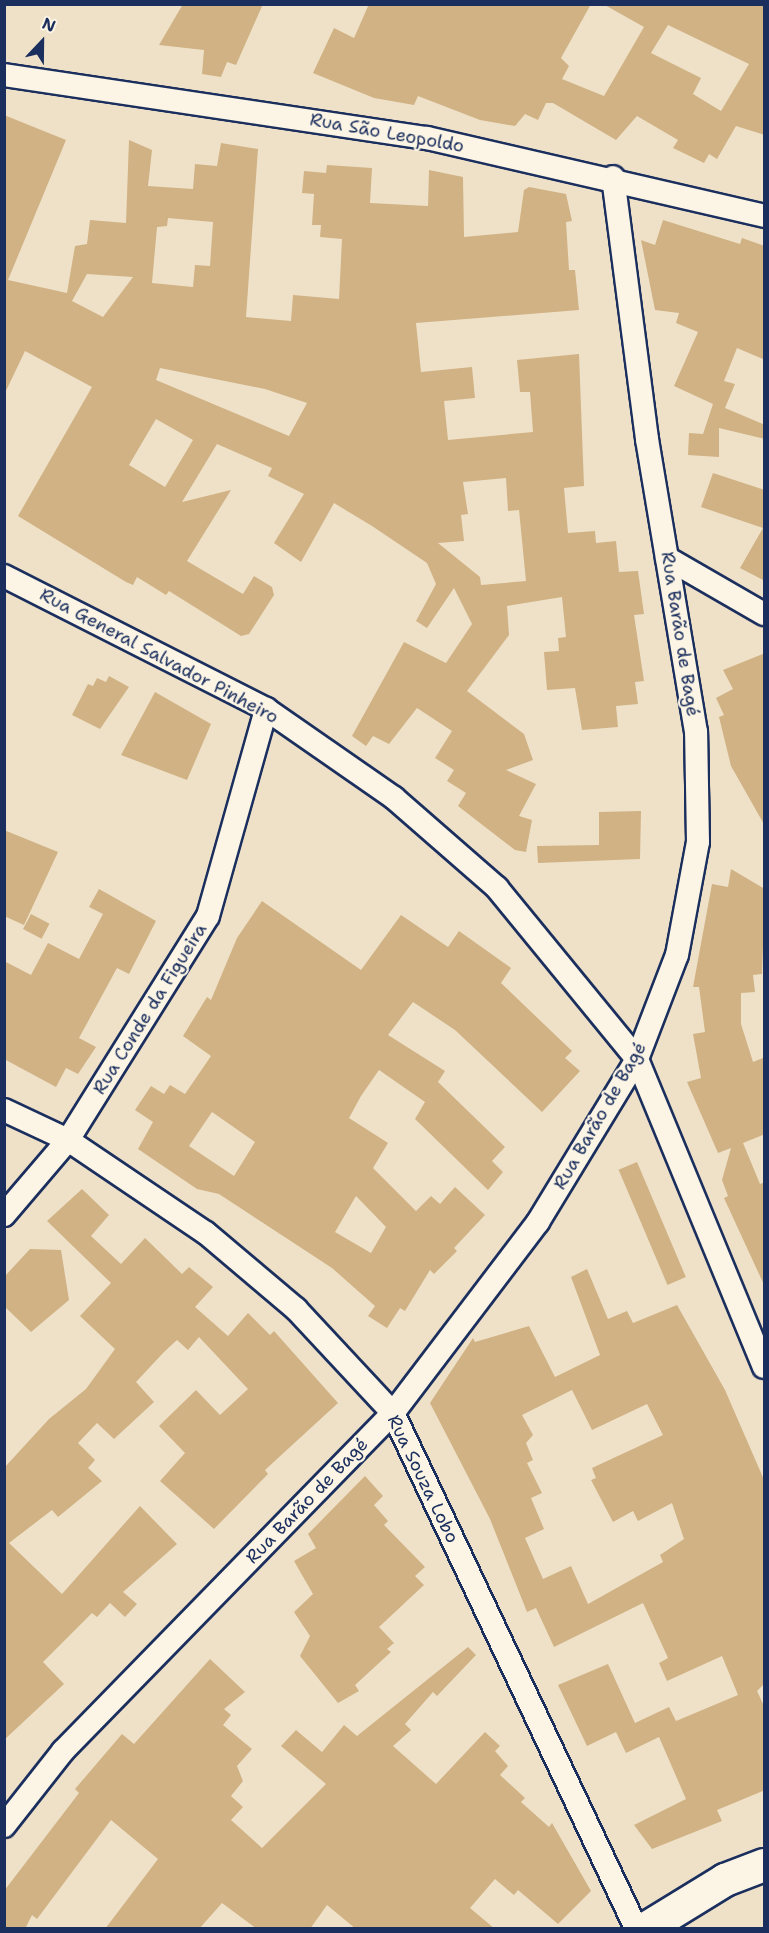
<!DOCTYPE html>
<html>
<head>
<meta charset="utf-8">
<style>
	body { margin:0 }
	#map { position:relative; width:769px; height:1933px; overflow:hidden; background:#efe1c8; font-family:"Shantell Sans",sans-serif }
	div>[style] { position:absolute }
	.building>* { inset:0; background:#d0b284; transform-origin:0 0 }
	.roads { filter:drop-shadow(2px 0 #1b2f5e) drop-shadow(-2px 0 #1b2f5e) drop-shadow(0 2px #1b2f5e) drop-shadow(0 -2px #1b2f5e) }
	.street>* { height:22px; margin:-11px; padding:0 11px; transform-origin:11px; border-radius:11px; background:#fcf5e5 }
	.secondary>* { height:32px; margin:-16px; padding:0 16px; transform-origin:16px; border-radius:16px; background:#fcf5e5 }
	span { translate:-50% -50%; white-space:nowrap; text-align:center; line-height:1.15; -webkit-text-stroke:4.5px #fcf5e5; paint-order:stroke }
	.street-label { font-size:18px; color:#1b2f5e }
	.frame { position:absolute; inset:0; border:6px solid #1b2f5e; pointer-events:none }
	.north { position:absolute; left:12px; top:12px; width:60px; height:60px; -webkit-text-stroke:4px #fcf5e5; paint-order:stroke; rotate:22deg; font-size:16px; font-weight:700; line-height:24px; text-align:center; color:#1b2f5e }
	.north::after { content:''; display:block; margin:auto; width:21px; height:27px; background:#1b2f5e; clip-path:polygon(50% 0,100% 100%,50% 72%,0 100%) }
</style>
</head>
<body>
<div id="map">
	<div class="building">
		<div style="clip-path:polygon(183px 4px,263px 4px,236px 65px,227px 62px,221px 77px,202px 74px,204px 50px,159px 45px)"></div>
		<div style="clip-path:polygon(evenodd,369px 4px,591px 4px,561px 58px,569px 66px,562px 79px,604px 96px,644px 27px,603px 4px,765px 4px,765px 135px,736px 126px,717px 159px,709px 154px,704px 163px,673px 148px,678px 140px,637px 116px,616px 140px,553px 103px,546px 103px,538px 120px,525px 114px,515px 126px,480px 120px,418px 96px,414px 105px,374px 98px,313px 73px,334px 28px,354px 38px,369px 4px,668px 25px,749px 64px,721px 111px,693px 94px,701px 78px,651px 53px,668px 25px)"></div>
		<div style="clip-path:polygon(evenodd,4px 115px,66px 140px,8px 280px,67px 293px,75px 246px,87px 244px,90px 220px,126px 223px,129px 140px,152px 150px,148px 186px,193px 189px,195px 164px,217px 166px,221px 143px,258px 149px,246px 317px,291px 321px,293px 295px,339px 299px,342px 239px,320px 237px,321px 225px,312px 225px,314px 194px,302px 193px,304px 171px,326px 173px,327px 165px,372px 168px,370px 203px,428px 206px,429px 170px,463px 177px,464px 237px,518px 232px,524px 190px,529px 187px,566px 194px,572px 221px,566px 222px,569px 270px,575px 270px,579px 310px,416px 323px,421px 372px,472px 367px,475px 398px,444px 401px,448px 440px,533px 432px,530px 392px,520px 392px,517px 360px,579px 354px,584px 486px,564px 488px,568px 533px,595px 531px,596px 543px,616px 541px,619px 572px,638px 571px,644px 614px,634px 615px,644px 681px,635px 682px,638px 704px,616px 706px,618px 727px,582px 730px,575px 688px,547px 690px,544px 652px,559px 651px,558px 638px,566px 637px,562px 597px,507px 606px,509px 635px,467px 691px,524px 734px,533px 760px,506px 770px,536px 784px,519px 816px,532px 820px,526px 852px,515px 850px,458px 806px,466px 793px,447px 781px,454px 770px,435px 758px,452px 731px,417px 708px,389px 744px,373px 736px,366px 746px,352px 736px,404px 642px,446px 663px,472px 624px,454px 588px,427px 628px,416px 621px,436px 584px,427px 563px,372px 526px,334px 503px,301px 562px,274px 543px,304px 494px,268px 476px,272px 468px,217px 444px,182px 502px,231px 490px,187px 561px,243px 594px,254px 576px,272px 587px,274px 595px,249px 634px,241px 636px,169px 591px,166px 595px,137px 577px,133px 585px,126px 582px,18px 516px,92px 387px,25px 351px,4px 395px,4px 115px,168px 218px,213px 222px,210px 266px,195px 265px,193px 287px,152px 283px,157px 227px,167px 226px,168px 218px,4px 115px,87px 274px,133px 277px,103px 317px,72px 301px,87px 274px,4px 115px,160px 368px,265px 389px,307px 403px,289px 436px,156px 380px,160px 368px,4px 115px,156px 419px,193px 440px,165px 487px,129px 465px,156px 419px,4px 115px,506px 478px,508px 511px,519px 510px,526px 581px,481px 585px,480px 577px,438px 543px,464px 541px,461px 515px,468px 514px,463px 482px,506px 478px)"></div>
		<div style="clip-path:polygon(663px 220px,740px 244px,742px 238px,765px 246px,765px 360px,737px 348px,724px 381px,735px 384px,725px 408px,765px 425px,765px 439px,719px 428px,719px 457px,688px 455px,689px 433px,703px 434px,713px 404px,674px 386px,698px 332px,676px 323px,679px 313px,655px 310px,641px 240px,655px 245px)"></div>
		<div style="clip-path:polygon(713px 473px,765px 490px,765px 581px,740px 568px,763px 528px,701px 507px)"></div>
		<div style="clip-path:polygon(765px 653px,765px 826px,731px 766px,719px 717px,724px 715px,716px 698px,733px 689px,723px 670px)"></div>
		<div style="clip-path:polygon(109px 676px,129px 687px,100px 729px,72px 715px,88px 684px,93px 686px,97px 678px,106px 682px)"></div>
		<div style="clip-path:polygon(155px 692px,211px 724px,187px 780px,121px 755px)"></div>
		<div style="clip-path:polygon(641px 811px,640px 859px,538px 863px,537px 846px,599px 845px,599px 812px)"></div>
		<div style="clip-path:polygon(4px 830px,58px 852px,24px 925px,4px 916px)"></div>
		<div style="clip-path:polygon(731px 869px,765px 889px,762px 974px,753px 975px,755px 992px,741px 993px,741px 1024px,753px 1062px,765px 1057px,765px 1134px,743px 1143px,760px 1184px,765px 1182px,765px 1287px,724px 1198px,728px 1196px,722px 1180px,731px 1148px,718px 1153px,687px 1082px,701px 1078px,693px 1034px,705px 1032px,699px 987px,693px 987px,712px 884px,728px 887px)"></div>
		<div style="clip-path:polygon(99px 889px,156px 921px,129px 974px,117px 968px,79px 1038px,96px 1047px,78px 1074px,66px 1068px,56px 1087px,4px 1059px,4px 961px,31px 975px,48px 943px,79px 959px,103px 914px,89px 907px)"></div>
		<div style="clip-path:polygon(evenodd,262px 901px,361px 970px,401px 915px,448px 947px,459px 931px,511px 968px,501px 983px,572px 1051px,565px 1058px,580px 1071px,542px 1112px,455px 1030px,413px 1002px,388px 1035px,445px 1071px,438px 1082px,505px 1147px,492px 1161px,503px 1172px,488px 1190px,415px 1119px,425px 1102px,379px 1070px,361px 1096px,349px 1118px,388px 1143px,373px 1168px,416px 1211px,431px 1196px,440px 1204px,455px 1187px,485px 1215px,454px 1248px,457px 1251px,434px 1274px,430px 1270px,405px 1311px,400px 1308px,387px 1328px,368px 1316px,375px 1306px,332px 1268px,219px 1194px,197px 1189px,138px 1149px,153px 1122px,135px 1110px,151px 1086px,164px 1094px,170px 1085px,185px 1094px,211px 1056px,183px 1036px,207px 997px,211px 1000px,237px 938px,262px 901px,212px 1112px,255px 1142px,234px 1176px,189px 1146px,212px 1112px,262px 901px,356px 1196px,386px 1227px,371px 1253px,335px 1232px,356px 1196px)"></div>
		<div style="left:31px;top:914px;width:21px;height:17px;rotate:28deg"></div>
		<div style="left:637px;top:1162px;width:125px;height:20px;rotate:67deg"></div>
		<div style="clip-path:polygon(82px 1189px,109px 1215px,91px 1236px,121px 1264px,145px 1238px,182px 1274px,189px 1267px,213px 1287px,195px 1307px,228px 1336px,248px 1313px,270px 1335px,274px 1331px,338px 1403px,265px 1470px,268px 1474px,214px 1529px,160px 1481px,185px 1453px,159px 1426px,196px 1390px,220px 1415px,248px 1389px,199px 1337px,188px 1350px,177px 1340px,164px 1352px,136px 1382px,154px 1402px,114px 1439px,97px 1423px,78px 1443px,95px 1460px,88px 1468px,102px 1481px,58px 1517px,52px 1510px,9px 1543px,62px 1594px,140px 1506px,177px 1544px,123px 1592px,137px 1604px,125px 1617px,110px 1603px,97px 1617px,92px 1613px,43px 1662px,64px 1684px,4px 1740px,4px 1468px,49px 1419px,86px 1389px,115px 1349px,80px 1316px,111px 1283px,47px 1221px)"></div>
		<div style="clip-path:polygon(30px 1249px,61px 1250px,69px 1300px,31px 1332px,4px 1306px,4px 1277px)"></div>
		<div style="clip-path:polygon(evenodd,587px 1269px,608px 1319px,627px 1311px,633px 1323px,677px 1305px,725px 1390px,765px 1482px,765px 1683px,757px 1691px,765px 1708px,765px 1790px,717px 1810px,722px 1821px,652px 1849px,634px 1825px,686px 1799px,659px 1737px,626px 1753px,616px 1732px,587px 1746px,558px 1685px,608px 1664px,635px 1723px,669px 1707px,676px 1721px,738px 1695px,722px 1656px,667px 1681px,659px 1663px,668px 1658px,643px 1603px,554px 1647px,536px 1608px,527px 1612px,490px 1519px,430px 1403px,473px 1338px,475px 1342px,529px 1326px,555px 1377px,600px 1355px,571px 1277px,587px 1269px,572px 1390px,592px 1430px,647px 1404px,663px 1435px,592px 1468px,596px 1478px,591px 1480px,613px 1522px,633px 1511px,638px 1521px,672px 1503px,684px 1539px,660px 1555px,663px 1562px,588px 1604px,571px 1566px,543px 1579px,525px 1538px,544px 1529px,531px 1498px,542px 1493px,527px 1463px,533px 1460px,526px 1443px,533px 1435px,522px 1415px,572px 1390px)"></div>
		<div style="clip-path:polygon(365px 1476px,383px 1496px,374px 1505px,388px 1521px,384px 1525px,425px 1567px,415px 1576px,424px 1585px,379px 1627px,394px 1643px,387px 1649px,391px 1652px,355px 1685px,359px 1691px,338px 1703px,300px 1656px,310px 1636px,294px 1612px,313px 1594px,294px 1561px,316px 1548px,308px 1534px)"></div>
		<div style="clip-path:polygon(468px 1647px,476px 1655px,437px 1696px,433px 1692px,405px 1724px,411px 1730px,393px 1746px,436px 1784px,485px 1732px,500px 1746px,495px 1751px,508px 1766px,500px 1775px,525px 1798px,521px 1802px,549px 1827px,552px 1823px,591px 1891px,558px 1924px,518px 1890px,514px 1895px,495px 1879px,470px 1908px,495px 1929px,356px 1929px,327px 1905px,310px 1929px,257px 1929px,222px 1903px,199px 1929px,105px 1929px,158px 1859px,111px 1820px,37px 1919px,32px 1915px,25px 1929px,4px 1929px,4px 1891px,79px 1793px,75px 1789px,122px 1734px,134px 1744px,210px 1659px,245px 1692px,224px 1709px,231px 1715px,223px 1725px,252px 1749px,237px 1766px,243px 1781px,231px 1796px,243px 1807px,231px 1820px,262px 1848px,326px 1784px,281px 1746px,296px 1730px,322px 1752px,344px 1725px,357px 1736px)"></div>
	</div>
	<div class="roads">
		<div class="street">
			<div style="left:4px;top:75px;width:428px;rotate:8.5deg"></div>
			<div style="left:427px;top:138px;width:346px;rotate:13deg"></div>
			<div style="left:667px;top:558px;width:112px;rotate:30deg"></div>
			<div style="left:4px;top:576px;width:294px;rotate:26.9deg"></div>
			<div style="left:266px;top:709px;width:156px;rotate:34.8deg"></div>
			<div style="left:394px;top:798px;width:137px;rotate:41.1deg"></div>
			<div style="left:497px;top:888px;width:221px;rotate:50.7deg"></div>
			<div style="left:637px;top:1059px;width:333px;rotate:67.6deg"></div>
			<div style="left:4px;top:1110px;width:71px;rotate:25.1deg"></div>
			<div style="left:68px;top:1140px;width:166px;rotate:34deg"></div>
			<div style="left:206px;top:1233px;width:118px;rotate:40.2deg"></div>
			<div style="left:296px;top:1309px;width:142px;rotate:47deg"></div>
			<div style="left:393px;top:1413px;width:569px;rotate:64.74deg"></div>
			<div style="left:4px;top:1215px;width:99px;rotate:-49.5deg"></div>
			<div style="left:68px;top:1140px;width:264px;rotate:-58deg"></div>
			<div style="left:208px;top:916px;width:215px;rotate:-74.3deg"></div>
			<div style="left:4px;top:1826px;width:95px;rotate:-51.8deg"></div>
			<div style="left:63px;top:1751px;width:472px;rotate:-45.7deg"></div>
			<div style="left:393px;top:1413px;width:240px;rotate:-52.8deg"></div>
			<div style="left:538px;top:1222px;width:191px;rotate:-58.7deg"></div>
			<div style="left:637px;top:1059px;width:111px;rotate:-69deg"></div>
			<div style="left:677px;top:955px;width:115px;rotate:-79.5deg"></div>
			<div style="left:698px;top:842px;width:110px;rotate:-91deg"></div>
			<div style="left:696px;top:732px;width:297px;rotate:-99.5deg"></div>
			<div style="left:647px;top:439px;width:264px;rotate:-97.4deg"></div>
		</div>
		<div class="secondary">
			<div style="left:647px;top:1928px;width:92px;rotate:-31.6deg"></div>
			<div style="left:725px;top:1880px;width:42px;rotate:-21deg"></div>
		</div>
	</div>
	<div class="street-label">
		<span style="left:387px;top:133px;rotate:10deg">Rua São Leopoldo</span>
		<span style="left:680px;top:634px;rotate:81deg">Rua Barão de Bagé</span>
		<span style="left:159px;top:656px;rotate:28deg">Rua General Salvador Pinheiro</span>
		<span style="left:150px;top:1009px;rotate:-58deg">Rua Conde da Figueira</span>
		<span style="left:600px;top:1116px;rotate:-60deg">Rua Barão de Bagé</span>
		<span style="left:423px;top:1479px;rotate:64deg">Rua Souza Lobo</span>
		<span style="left:307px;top:1501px;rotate:-46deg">Rua Barão de Bagé</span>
	</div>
	<div class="frame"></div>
	<div class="north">N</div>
</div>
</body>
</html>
